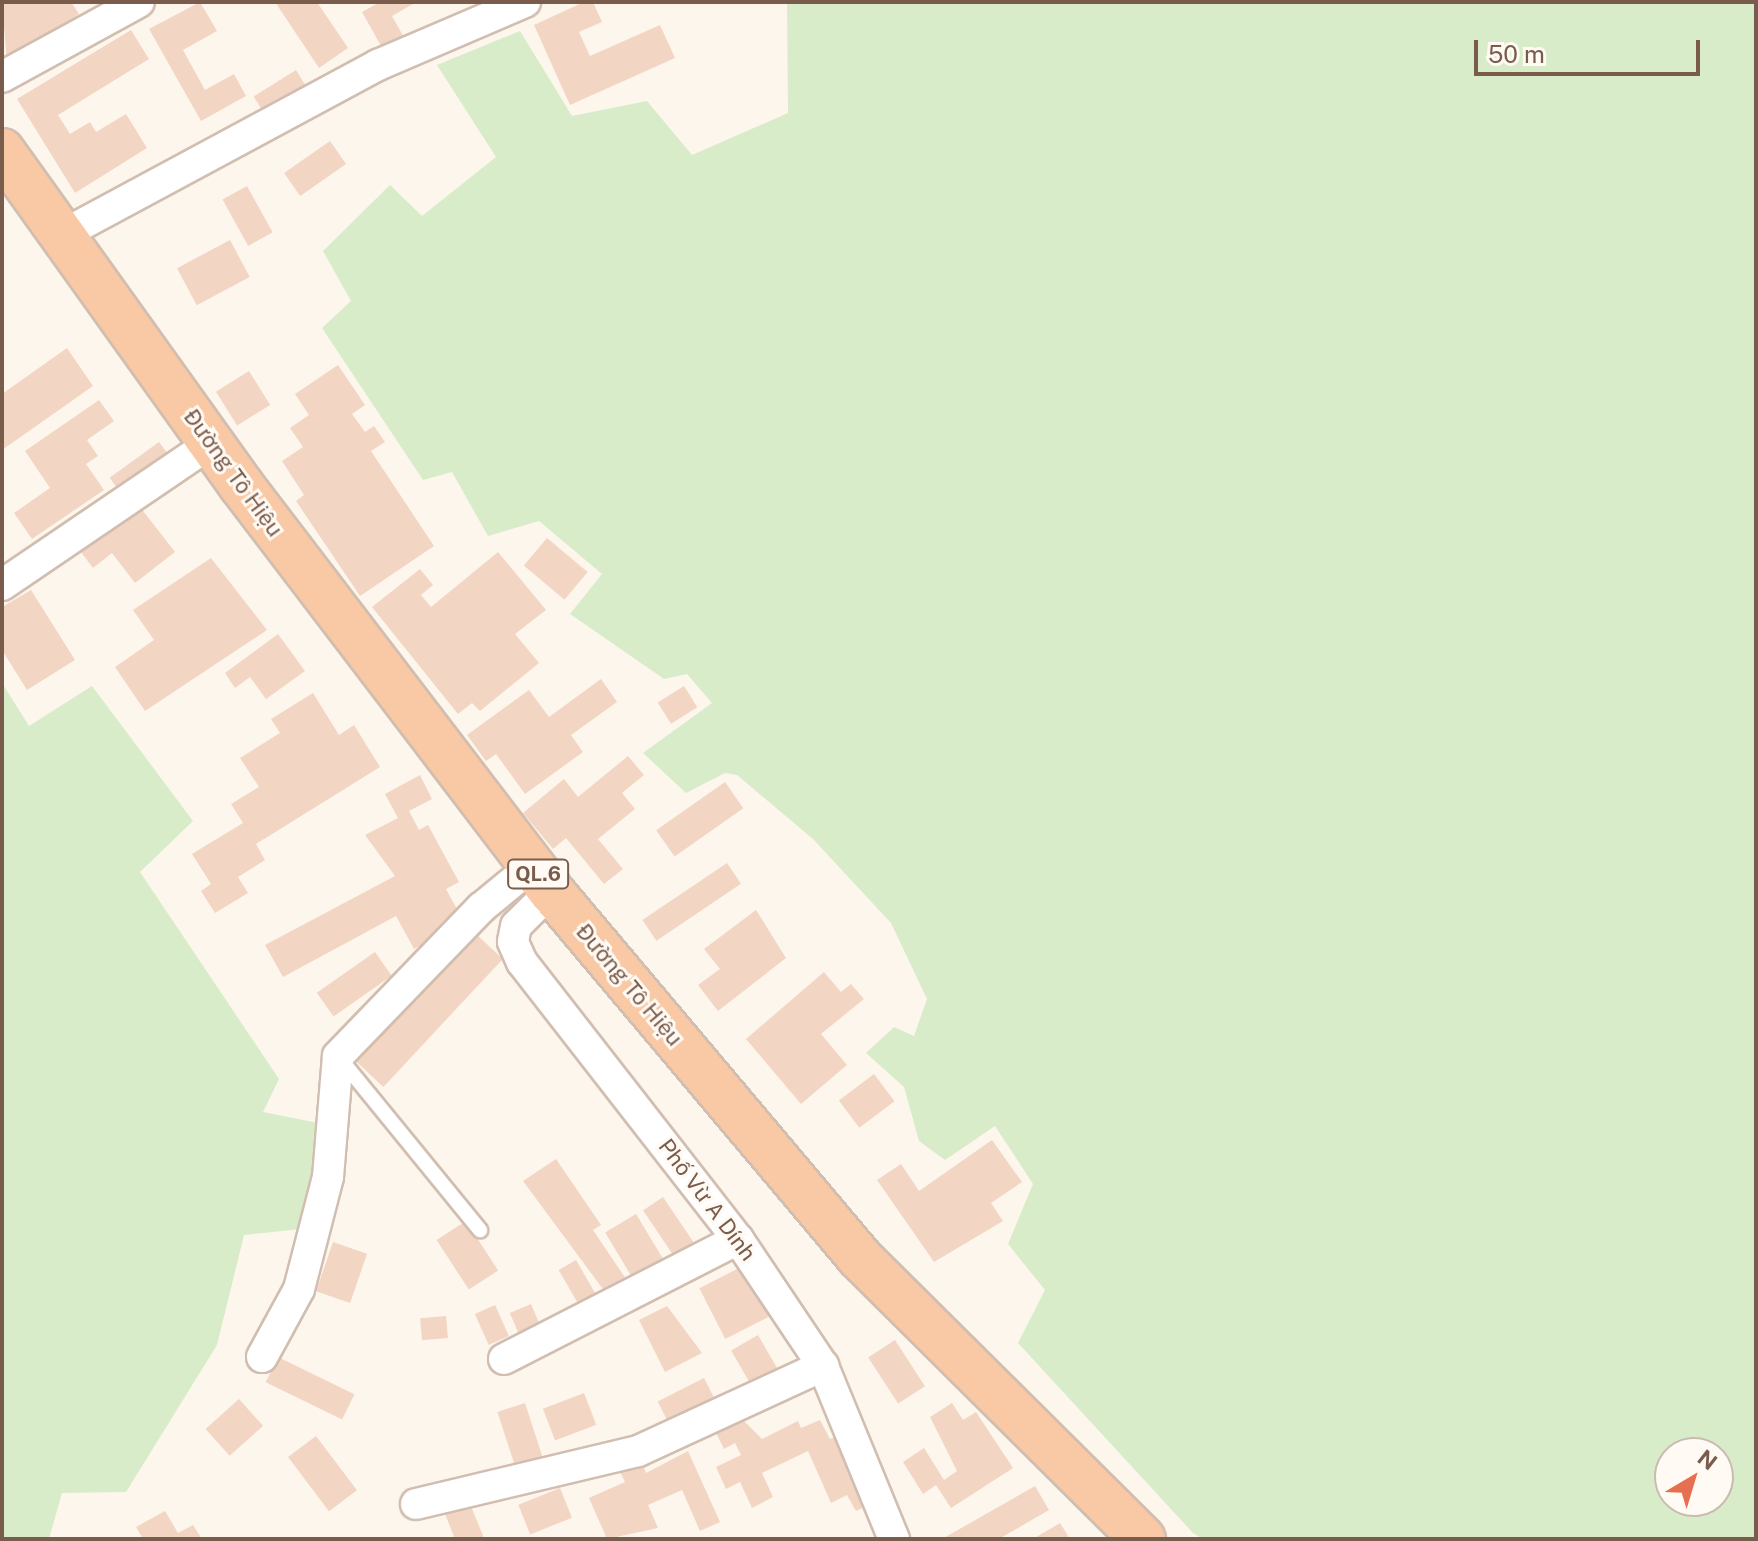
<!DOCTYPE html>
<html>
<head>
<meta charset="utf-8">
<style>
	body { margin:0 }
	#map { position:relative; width:1758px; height:1541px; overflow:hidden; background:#fdf6ec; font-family:"Public Sans",sans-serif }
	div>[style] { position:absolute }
	.green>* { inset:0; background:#d8ecc9 }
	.building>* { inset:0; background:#f3d5c3; transform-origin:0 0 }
	.roads { filter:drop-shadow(2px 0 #d1beb0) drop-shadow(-2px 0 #d1beb0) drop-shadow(0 2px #d1beb0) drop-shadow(0 -2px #d1beb0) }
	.service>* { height:14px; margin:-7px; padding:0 7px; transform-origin:7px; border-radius:7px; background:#fff }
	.minor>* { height:30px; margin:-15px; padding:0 15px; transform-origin:15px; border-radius:15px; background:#fff }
	.trunk>* { height:44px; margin:-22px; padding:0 22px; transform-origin:22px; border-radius:22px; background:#f9c8a4 }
	span { translate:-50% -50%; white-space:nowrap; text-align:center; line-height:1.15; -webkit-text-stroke:6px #fffaf3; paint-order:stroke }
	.shield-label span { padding:2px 6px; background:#fffaf3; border:2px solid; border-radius:6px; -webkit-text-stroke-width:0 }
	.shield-label { font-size:20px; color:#7a5c4d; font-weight:700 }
	.street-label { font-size:22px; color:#7a5c4d }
	.frame { position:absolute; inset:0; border:4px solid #7a5c4d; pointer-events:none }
	.north { position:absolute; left:1654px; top:1437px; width:80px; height:80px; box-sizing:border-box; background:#fffaf3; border:2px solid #cabbb1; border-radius:50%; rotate:38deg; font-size:22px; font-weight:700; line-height:32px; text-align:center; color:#7a5c4d }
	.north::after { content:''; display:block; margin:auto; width:28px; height:36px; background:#e76f51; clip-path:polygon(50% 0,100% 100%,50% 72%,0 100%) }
	.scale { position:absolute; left:1474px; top:40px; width:226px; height:36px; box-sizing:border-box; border:4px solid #7a5c4d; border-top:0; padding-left:10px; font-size:24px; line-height:28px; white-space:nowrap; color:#7a5c4d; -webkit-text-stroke:6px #fffaf3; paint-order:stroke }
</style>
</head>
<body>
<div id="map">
	<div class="green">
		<div style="clip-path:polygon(evenodd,787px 2px,1756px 2px,1756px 1539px,1203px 1539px,1193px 1533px,1018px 1343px,1045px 1290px,1008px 1244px,1033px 1184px,995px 1126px,945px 1160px,919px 1141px,904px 1087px,866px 1053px,894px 1027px,914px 1036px,927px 999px,891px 923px,813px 839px,737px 775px,725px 773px,686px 793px,643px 753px,712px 703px,687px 674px,664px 679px,570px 614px,602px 574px,539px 521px,488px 536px,452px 472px,423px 480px,322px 328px,351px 301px,323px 251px,390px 185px,422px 216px,496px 157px,437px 65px,520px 31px,572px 116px,647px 101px,692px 155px,788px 113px,787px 2px,1670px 1453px,1718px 1453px,1718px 1501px,1670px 1501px,1670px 1453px)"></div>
		<div style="clip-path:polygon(2px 683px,29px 726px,92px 686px,193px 821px,140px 872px,279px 1079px,263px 1112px,328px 1125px,301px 1229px,244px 1235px,217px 1345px,126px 1492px,62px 1493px,49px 1539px,2px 1539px)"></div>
	</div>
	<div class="building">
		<div style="clip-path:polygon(2px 2px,71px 2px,79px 14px,7px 63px)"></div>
		<div style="clip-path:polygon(200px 2px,217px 31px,183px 50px,205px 90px,234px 74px,246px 96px,201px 121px,149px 29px)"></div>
		<div style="clip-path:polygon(275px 2px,317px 2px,348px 48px,319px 68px)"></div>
		<div style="clip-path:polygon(380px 2px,413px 4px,392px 16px,406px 41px,385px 53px,362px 12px)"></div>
		<div style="clip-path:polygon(584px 2px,593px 2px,602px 22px,579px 32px,590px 56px,660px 25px,675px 58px,570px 105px,534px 25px)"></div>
		<div style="clip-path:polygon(131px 30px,149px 59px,58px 115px,70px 134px,90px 122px,96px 132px,126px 114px,147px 148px,75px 193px,17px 99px)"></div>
		<div style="left:296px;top:70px;width:22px;height:50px;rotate:58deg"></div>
		<div style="left:330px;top:141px;width:28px;height:56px;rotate:55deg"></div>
		<div style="left:247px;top:186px;width:53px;height:28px;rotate:61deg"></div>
		<div style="left:230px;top:240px;width:42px;height:60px;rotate:62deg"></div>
		<div style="clip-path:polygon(67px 348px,93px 386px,2px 450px,2px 394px)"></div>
		<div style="clip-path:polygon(338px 365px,365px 405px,352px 414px,365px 432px,374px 426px,385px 442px,371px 451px,434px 546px,360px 596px,296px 501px,304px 495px,282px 461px,303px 447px,290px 428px,309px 415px,295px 394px)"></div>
		<div style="left:249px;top:371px;width:40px;height:39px;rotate:58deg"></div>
		<div style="clip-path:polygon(99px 400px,114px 421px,87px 440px,98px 456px,86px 464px,104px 490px,32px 539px,14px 513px,50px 488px,25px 451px)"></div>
		<div style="left:159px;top:442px;width:19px;height:61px;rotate:54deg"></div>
		<div style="clip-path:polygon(140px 507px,175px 552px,135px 583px,112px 553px,93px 568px,81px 552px)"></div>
		<div style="left:547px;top:538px;width:53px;height:36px;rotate:40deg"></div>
		<div style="clip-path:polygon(498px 552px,546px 610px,515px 634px,539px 663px,480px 711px,472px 703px,458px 714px,372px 607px,420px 569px,433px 585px,421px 595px,431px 607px)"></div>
		<div style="clip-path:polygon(211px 558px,267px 630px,145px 711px,115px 667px,154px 640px,133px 610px)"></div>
		<div style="clip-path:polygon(31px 590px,75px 660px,27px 690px,2px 650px,2px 607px)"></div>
		<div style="clip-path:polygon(278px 634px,305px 671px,266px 699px,250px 677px,235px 688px,225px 673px)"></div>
		<div style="clip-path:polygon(601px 679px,617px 702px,571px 735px,583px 752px,525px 794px,496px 754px,486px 761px,467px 735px,529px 690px,549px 717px)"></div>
		<div style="left:684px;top:686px;width:25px;height:31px;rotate:58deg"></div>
		<div style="clip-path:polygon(313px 693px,339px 735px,354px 725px,380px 767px,256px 844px,265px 860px,238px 877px,248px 893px,215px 913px,201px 891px,211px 884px,192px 854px,243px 823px,231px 804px,259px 787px,240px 758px,280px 733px,271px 719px)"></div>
		<div style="clip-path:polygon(628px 756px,644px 775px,622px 793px,635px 809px,598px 839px,623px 869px,604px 884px,566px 838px,553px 849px,523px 813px,564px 779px,578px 797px)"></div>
		<div style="clip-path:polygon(420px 775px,432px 799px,409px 811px,419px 830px,428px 825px,459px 882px,446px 889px,464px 922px,414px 949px,396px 916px,283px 977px,265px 945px,395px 876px,365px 835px,398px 818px,385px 794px)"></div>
		<div style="left:725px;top:782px;width:32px;height:84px;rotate:55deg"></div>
		<div style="left:727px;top:863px;width:25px;height:102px;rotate:56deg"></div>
		<div style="clip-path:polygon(756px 910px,786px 958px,718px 1011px,698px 985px,720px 969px,704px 949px)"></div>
		<div style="left:475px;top:933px;width:38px;height:175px;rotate:43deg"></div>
		<div style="left:375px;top:952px;width:29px;height:71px;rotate:55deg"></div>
		<div style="clip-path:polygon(824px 972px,841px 992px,851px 984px,864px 999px,821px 1034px,847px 1065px,801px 1104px,746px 1039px)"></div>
		<div style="left:874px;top:1074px;width:34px;height:44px;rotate:53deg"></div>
		<div style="clip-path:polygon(992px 1140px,1022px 1182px,991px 1203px,1003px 1221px,934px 1262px,877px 1180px,901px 1164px,919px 1191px)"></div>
		<div style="clip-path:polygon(556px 1159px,601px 1225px,593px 1230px,628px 1282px,608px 1296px,523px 1181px)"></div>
		<div style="left:663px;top:1197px;width:61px;height:24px;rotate:56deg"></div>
		<div style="left:636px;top:1214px;width:57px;height:36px;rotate:59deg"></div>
		<div style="left:466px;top:1221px;width:59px;height:35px;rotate:57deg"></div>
		<div style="left:333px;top:1242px;width:36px;height:52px;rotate:19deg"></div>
		<div style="left:576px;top:1260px;width:48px;height:20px;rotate:60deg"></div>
		<div style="left:743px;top:1266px;width:57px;height:49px;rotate:63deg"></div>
		<div style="left:531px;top:1304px;width:25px;height:23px;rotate:67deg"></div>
		<div style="left:495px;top:1305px;width:34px;height:22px;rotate:66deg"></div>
		<div style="clip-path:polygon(667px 1306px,702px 1353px,665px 1372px,639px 1320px)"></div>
		<div style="left:446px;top:1316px;width:22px;height:26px;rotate:85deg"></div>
		<div style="left:758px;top:1335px;width:39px;height:31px;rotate:60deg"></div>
		<div style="left:895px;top:1340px;width:55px;height:32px;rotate:57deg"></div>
		<div style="left:278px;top:1357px;width:85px;height:28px;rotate:26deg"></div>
		<div style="left:704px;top:1378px;width:25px;height:52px;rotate:63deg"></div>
		<div style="left:584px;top:1393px;width:34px;height:44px;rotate:69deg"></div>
		<div style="left:239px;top:1399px;width:36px;height:45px;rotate:48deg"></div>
		<div style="left:525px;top:1403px;width:56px;height:29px;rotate:72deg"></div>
		<div style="clip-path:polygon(952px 1403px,963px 1420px,976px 1412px,1013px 1468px,951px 1508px,936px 1485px,923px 1494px,903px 1462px,924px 1448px,944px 1480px,957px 1471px,930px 1417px)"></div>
		<div style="clip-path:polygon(738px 1415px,762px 1439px,798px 1421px,801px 1428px,820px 1420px,830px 1439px,841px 1434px,875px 1502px,856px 1511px,847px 1495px,831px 1503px,808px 1451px,762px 1473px,773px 1497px,752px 1508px,740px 1482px,726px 1489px,716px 1467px,741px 1455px,735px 1443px,724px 1449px,713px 1427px)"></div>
		<div style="left:316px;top:1436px;width:68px;height:35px;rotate:53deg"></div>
		<div style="clip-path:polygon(688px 1451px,720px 1522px,700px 1531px,682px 1490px,648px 1505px,658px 1528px,607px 1539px,589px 1498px,625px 1482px,618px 1468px,640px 1458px,646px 1473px)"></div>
		<div style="clip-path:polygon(1035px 1486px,1049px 1510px,999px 1539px,942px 1539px)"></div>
		<div style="left:560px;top:1488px;width:32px;height:45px;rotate:68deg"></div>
		<div style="clip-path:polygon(470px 1504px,484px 1538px,455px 1539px,445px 1514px)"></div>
		<div style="clip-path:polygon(165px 1511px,178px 1533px,193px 1525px,202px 1539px,143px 1539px,136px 1527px)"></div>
		<div style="clip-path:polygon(1060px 1523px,1070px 1539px,1033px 1539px)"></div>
	</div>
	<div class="roads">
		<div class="service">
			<div style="left:338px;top:1056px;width:225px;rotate:50.8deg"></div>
		</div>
		<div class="minor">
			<div style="left:2px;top:77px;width:156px;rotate:-28.7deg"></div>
			<div style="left:62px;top:235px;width:359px;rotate:-28.3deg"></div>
			<div style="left:378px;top:65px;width:160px;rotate:-23.2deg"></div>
			<div style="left:2px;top:585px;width:253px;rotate:-34.2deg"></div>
			<div style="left:551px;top:891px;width:49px;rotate:135deg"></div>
			<div style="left:516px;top:926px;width:16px;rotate:101deg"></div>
			<div style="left:513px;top:942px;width:22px;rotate:66deg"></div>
			<div style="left:522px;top:962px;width:351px;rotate:52.1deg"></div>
			<div style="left:738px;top:1239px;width:153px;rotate:56.2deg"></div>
			<div style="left:823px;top:1366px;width:187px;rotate:67.7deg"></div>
			<div style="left:262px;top:1357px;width:77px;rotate:-61.4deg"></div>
			<div style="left:299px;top:1289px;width:116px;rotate:-75.5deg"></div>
			<div style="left:328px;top:1177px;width:121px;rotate:-85.3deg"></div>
			<div style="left:338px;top:1056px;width:206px;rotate:-46deg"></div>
			<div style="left:481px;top:908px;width:66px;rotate:-39.5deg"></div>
			<div style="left:504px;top:1359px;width:263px;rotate:-27.1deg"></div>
			<div style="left:416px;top:1504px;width:228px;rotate:-13.4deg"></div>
			<div style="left:638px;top:1451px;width:204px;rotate:-24.7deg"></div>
		</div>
		<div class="trunk">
			<div style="left:2px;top:151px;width:411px;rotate:54.4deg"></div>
			<div style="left:241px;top:485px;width:511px;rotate:52.64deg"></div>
			<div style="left:551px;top:891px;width:478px;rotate:49.9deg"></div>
			<div style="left:859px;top:1257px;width:400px;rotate:44.8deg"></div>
		</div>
	</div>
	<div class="shield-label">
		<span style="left:538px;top:874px">QL.6</span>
	</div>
	<div class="street-label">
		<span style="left:233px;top:473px;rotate:54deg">Đường Tô Hiệu</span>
		<span style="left:629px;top:985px;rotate:50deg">Đường Tô Hiệu</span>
		<span style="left:707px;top:1200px;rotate:53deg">Phố Vừ A Dính</span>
	</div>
	<div class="frame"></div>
	<div class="north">N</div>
	<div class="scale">50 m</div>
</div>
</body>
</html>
